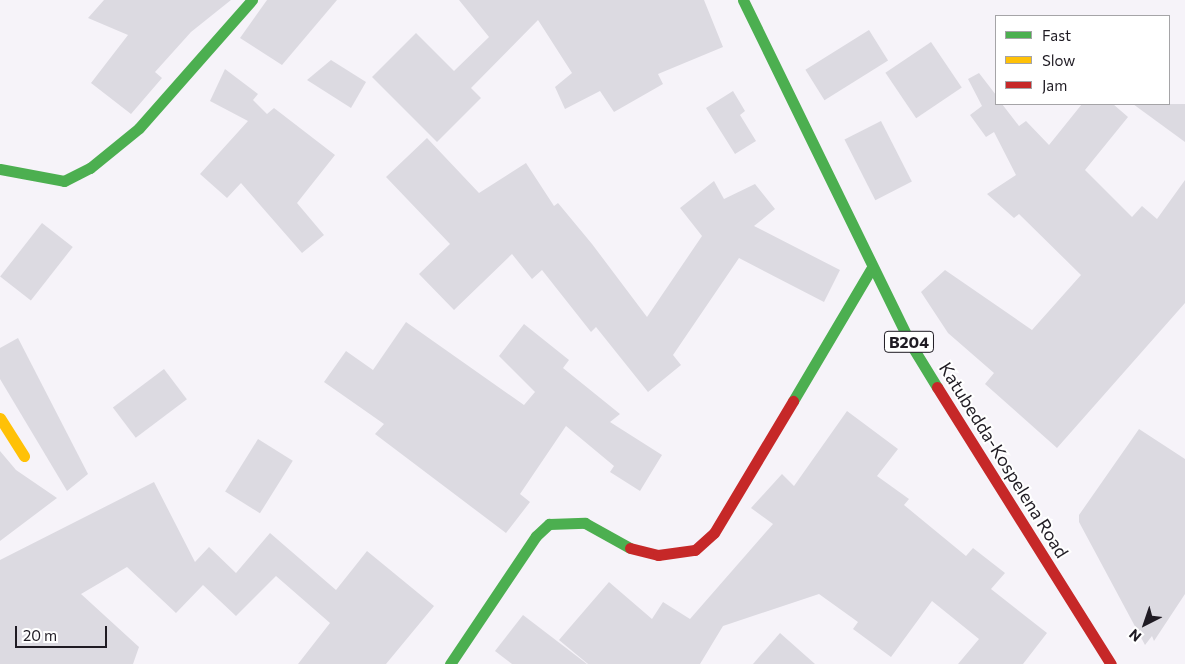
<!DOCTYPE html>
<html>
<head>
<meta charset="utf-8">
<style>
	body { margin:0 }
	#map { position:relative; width:1185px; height:664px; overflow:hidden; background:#f6f3f9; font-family:Commissioner,sans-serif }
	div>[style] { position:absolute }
	.building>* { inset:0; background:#dcdae1; transform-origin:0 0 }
	.fast>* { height:11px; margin:-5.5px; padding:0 5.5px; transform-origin:5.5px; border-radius:5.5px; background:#4caf50 }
	.slow>* { height:11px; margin:-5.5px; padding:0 5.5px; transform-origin:5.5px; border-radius:5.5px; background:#ffc107 }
	.jam>* { height:11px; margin:-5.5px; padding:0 5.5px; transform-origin:5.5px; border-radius:5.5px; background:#c62828 }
	span { translate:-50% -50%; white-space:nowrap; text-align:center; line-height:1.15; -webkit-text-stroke:4px #fff; paint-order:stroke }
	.shield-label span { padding:1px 4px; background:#fff; border:1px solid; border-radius:4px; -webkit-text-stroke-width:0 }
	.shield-label { font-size:16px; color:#1f1b23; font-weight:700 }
	.street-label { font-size:18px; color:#1f1b23 }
	.legend { position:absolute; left:995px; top:15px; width:175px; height:90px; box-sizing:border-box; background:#fff; border:1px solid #a5a4a7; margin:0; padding:6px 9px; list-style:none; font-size:15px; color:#1f1b23 }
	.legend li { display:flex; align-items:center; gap:10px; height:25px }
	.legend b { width:25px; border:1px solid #a5a4a7 }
	.north { position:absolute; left:1120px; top:599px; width:50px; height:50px; -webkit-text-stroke:4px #fff; paint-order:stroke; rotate:221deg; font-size:14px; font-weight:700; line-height:20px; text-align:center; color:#1f1b23 }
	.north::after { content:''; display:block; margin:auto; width:18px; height:22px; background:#1f1b23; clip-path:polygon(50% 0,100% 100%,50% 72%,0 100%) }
	.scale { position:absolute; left:15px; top:626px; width:92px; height:22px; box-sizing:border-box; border:2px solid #1f1b23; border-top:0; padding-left:6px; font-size:15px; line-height:18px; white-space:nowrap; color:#1f1b23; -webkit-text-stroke:4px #fff; paint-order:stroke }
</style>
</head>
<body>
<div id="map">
	<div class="building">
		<div style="clip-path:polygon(104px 0,231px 0,191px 32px,155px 72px,162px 78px,131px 114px,91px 83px,128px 35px,88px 18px)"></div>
		<div style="clip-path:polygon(267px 0,337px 0,282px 65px,240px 38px)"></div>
		<div style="clip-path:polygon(459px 0,704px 0,723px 47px,658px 74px,663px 84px,614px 112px,600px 91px,565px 109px,555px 87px,572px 73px,538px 20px,471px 88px,481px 98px,437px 142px,372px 77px,416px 33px,454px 71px,489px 37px)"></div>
		<div style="left:869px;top:30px;width:36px;height:75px;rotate:58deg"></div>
		<div style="left:931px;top:42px;width:55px;height:55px;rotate:56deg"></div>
		<div style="clip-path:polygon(331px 60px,366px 82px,351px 108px,307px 80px)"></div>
		<div style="clip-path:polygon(225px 69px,258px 94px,253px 100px,267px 114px,274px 108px,335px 155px,297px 203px,324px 235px,302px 253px,241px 183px,227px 198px,200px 174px,248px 121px,210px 101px)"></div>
		<div style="clip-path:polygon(979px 73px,996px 95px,996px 104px,1002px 104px,1019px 126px,1026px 121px,1049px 145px,1082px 104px,1113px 104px,1128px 117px,1085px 170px,1132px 217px,1142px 206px,1157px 219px,1185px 180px,1185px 303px,1057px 448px,985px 384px,994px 373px,948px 333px,921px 292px,945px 270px,1032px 330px,1081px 275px,1019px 214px,1014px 218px,987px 194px,1016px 175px,994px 132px,986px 137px,970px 115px,982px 106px,968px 79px)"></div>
		<div style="clip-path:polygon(733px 91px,745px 111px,740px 115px,756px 141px,735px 154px,706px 108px)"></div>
		<div style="clip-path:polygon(1133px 104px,1185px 104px,1185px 142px)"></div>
		<div style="left:881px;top:121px;width:68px;height:41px;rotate:63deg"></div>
		<div style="clip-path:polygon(427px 138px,479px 193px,526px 163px,554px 206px,558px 203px,592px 244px,647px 317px,702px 236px,680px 208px,714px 181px,724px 199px,755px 184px,775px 209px,754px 226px,840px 270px,824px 302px,739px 258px,673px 355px,681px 365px,648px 392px,596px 327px,591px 332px,542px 270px,532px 279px,512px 254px,454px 310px,419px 274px,450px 244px,386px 177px)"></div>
		<div style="left:42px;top:223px;width:39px;height:68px;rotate:38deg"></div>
		<div style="clip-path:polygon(406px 322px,524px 405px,535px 392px,499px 356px,524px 324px,569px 360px,563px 368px,620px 414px,610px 422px,662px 455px,640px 491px,610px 472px,614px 466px,566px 426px,520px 494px,530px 502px,506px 533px,375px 434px,384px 424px,324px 382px,346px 351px,373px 370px)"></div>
		<div style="clip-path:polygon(18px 338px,88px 474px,67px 491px,0 379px,0 348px)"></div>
		<div style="left:164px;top:369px;width:38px;height:64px;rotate:53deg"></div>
		<div style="clip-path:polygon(847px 411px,898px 449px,877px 476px,909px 499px,904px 505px,966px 556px,973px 548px,1005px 573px,991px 589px,1047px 633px,1023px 664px,958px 664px,979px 639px,932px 601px,891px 657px,853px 629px,858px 622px,819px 594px,723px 626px,700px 664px,588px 664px,559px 640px,609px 582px,652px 619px,663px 602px,690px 619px,773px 524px,751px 508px,782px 474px,794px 486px)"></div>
		<div style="clip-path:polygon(1139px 429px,1185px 459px,1185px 594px,1154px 641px,1152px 636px,1145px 645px,1079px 522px,1079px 515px)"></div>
		<div style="left:258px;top:439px;width:41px;height:62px;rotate:32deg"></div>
		<div style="clip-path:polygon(0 451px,16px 470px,57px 498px,0 541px)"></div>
		<div style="clip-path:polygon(154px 482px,195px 562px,209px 547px,236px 573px,270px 533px,336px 590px,367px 551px,434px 606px,386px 664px,298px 664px,330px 623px,276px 576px,236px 616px,203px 585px,176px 613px,127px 567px,81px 594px,139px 647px,133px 664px,0 664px,0 560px)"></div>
		<div style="clip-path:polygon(523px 615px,587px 664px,512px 664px,495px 651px)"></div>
		<div style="clip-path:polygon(780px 633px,815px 664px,753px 664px)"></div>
	</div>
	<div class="fast">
		<div style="left:743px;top:0;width:381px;rotate:64deg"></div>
		<div style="left:910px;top:343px;width:52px;rotate:58.5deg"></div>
		<div style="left:0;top:169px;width:65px;rotate:10.6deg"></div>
		<div style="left:64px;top:181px;width:29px;rotate:-27deg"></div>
		<div style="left:90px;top:168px;width:63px;rotate:-39.2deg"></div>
		<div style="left:139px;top:128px;width:171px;rotate:-48.6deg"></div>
		<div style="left:793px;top:401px;width:153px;rotate:-59.4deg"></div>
		<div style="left:450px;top:664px;width:154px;rotate:-56.1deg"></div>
		<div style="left:536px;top:536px;width:18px;rotate:-43deg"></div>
		<div style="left:549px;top:524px;width:36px;rotate:-2deg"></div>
		<div style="left:585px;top:523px;width:51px;rotate:29.1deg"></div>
	</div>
	<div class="slow">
		<div style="left:0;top:418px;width:45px;rotate:57.7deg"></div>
	</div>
	<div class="jam">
		<div style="left:937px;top:387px;width:327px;rotate:57.9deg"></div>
		<div style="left:630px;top:548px;width:29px;rotate:14deg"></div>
		<div style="left:658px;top:555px;width:37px;rotate:-8deg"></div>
		<div style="left:695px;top:550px;width:25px;rotate:-42deg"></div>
		<div style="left:714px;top:533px;width:154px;rotate:-59.1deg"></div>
	</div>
	<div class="shield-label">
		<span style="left:909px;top:342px">B204</span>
	</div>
	<div class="street-label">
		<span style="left:1004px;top:460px;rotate:58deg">Katubedda-Kospelena Road</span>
	</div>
	<ul class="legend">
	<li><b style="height:6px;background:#4caf50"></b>Fast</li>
	<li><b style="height:6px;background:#ffc107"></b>Slow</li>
	<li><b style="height:6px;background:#c62828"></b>Jam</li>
	</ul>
	<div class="north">N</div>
	<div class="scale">20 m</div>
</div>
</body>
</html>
